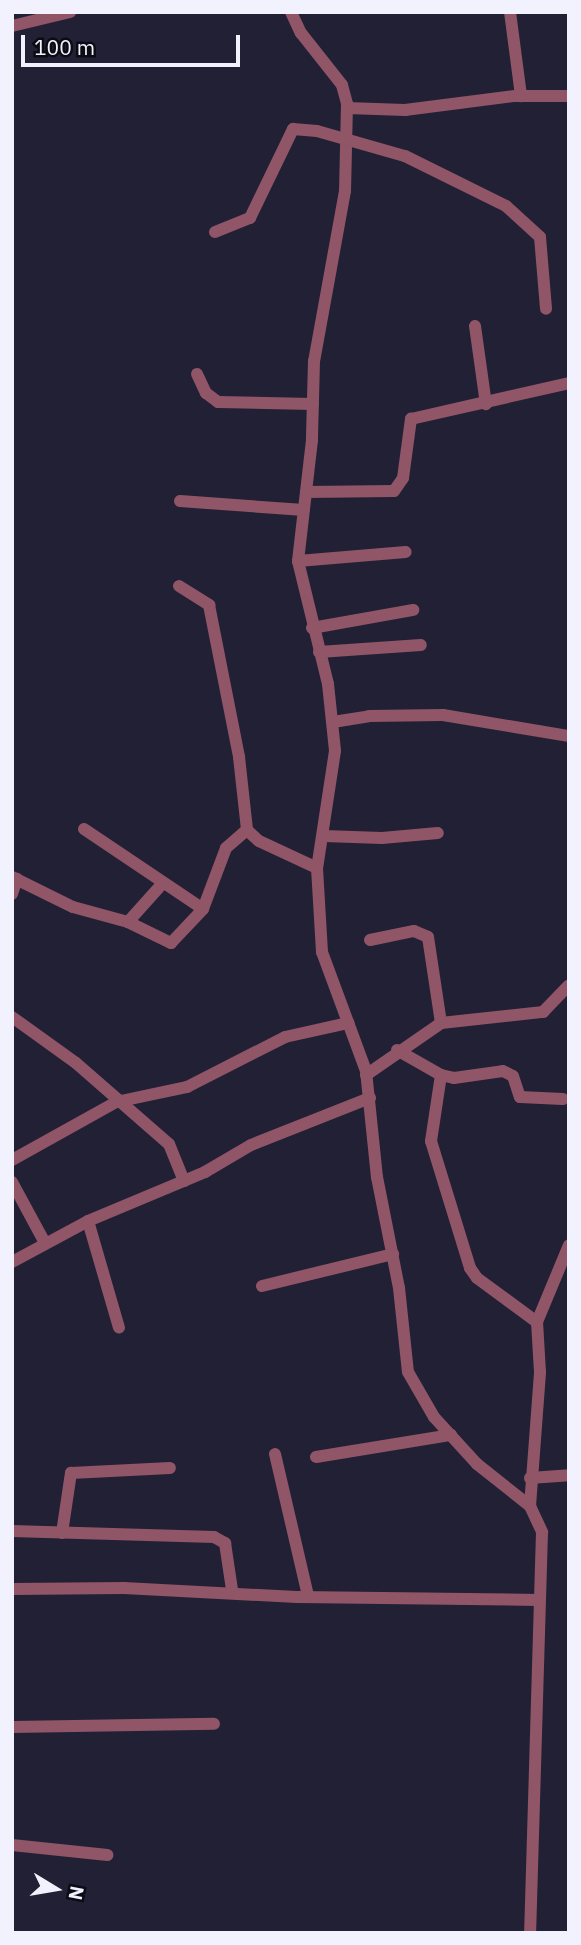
<!DOCTYPE html>
<html>
<head>
<meta charset="utf-8">
<style>
	body { margin:0 }
	#map { position:relative; width:581px; height:1945px; overflow:hidden; background:#222035; font-family:"IBM Plex Sans",sans-serif }
	div>[style] { position:absolute }
	.minor>* { height:12px; margin:-6px; padding:0 6px; transform-origin:6px; border-radius:6px; background:#905566 }
	span { translate:-50% -50%; white-space:nowrap; text-align:center; line-height:1.15; -webkit-text-stroke:6px #0c0b14; paint-order:stroke }
	.frame { position:absolute; inset:0; border:14px solid #f2f2fe; pointer-events:none }
	.north { position:absolute; left:21px; top:1854px; width:70px; height:70px; -webkit-text-stroke:5px #0c0b14; paint-order:stroke; rotate:101deg; font-size:19px; font-weight:700; line-height:28px; text-align:center; color:#f2f2fe }
	.north::after { content:''; display:block; margin:auto; width:24px; height:32px; background:#f2f2fe; clip-path:polygon(50% 0,100% 100%,50% 72%,0 100%) }
	.scale { position:absolute; left:21px; top:35px; width:219px; height:32px; box-sizing:border-box; border:4px solid #f2f2fe; border-top:0; padding-left:9px; font-size:21px; line-height:24px; white-space:nowrap; color:#f2f2fe; -webkit-text-stroke:5px #0c0b14; paint-order:stroke }
</style>
</head>
<body>
<div id="map">
	<div class="minor">
		<div style="left:291px;top:12px;width:23px;rotate:65deg"></div>
		<div style="left:301px;top:33px;width:66px;rotate:51.7deg"></div>
		<div style="left:342px;top:85px;width:20px;rotate:75deg"></div>
		<div style="left:347px;top:104px;width:87px;rotate:91.3deg"></div>
		<div style="left:345px;top:191px;width:173px;rotate:100.3deg"></div>
		<div style="left:314px;top:361px;width:79px;rotate:91.5deg"></div>
		<div style="left:312px;top:440px;width:122px;rotate:96.6deg"></div>
		<div style="left:298px;top:561px;width:127px;rotate:76.3deg"></div>
		<div style="left:328px;top:684px;width:67px;rotate:84deg"></div>
		<div style="left:335px;top:751px;width:118px;rotate:98.7deg"></div>
		<div style="left:317px;top:868px;width:84px;rotate:86.6deg"></div>
		<div style="left:322px;top:952px;width:127px;rotate:69.7deg"></div>
		<div style="left:366px;top:1071px;width:107px;rotate:84.1deg"></div>
		<div style="left:377px;top:1177px;width:113px;rotate:78.8deg"></div>
		<div style="left:399px;top:1288px;width:84px;rotate:83.9deg"></div>
		<div style="left:408px;top:1372px;width:52px;rotate:60deg"></div>
		<div style="left:434px;top:1417px;width:64px;rotate:47.5deg"></div>
		<div style="left:477px;top:1464px;width:68px;rotate:38.4deg"></div>
		<div style="left:530px;top:1506px;width:29px;rotate:65deg"></div>
		<div style="left:542px;top:1532px;width:401px;rotate:91.7deg"></div>
		<div style="left:510px;top:12px;width:85px;rotate:82.5deg"></div>
		<div style="left:12px;top:26px;width:60px;rotate:-13.6deg"></div>
		<div style="left:347px;top:108px;width:58px;rotate:2deg"></div>
		<div style="left:405px;top:110px;width:111px;rotate:-7.3deg"></div>
		<div style="left:515px;top:96px;width:54px"></div>
		<div style="left:215px;top:232px;width:38px;rotate:-22deg"></div>
		<div style="left:250px;top:218px;width:99px;rotate:-64.2deg"></div>
		<div style="left:293px;top:129px;width:24px;rotate:5deg"></div>
		<div style="left:317px;top:131px;width:91px;rotate:15.9deg"></div>
		<div style="left:405px;top:156px;width:113px;rotate:26.3deg"></div>
		<div style="left:506px;top:206px;width:46px;rotate:42.4deg"></div>
		<div style="left:540px;top:237px;width:72px;rotate:85.2deg"></div>
		<div style="left:475px;top:326px;width:79px;rotate:82deg"></div>
		<div style="left:197px;top:374px;width:21px;rotate:65deg"></div>
		<div style="left:206px;top:393px;width:15px;rotate:37deg"></div>
		<div style="left:218px;top:402px;width:95px;rotate:1.2deg"></div>
		<div style="left:306px;top:492px;width:88px;rotate:-0.7deg"></div>
		<div style="left:394px;top:491px;width:16px;rotate:-55deg"></div>
		<div style="left:403px;top:478px;width:60px;rotate:-82.3deg"></div>
		<div style="left:411px;top:419px;width:162px;rotate:-12.8deg"></div>
		<div style="left:180px;top:501px;width:124px;rotate:4.2deg"></div>
		<div style="left:298px;top:561px;width:108px;rotate:-4.8deg"></div>
		<div style="left:179px;top:586px;width:36px;rotate:32deg"></div>
		<div style="left:209px;top:605px;width:155px;rotate:78.8deg"></div>
		<div style="left:239px;top:757px;width:73px;rotate:83.7deg"></div>
		<div style="left:247px;top:830px;width:16px;rotate:43deg"></div>
		<div style="left:259px;top:841px;width:64px;rotate:25deg"></div>
		<div style="left:312px;top:628px;width:103px;rotate:-10.1deg"></div>
		<div style="left:319px;top:652px;width:102px;rotate:-3.9deg"></div>
		<div style="left:333px;top:722px;width:36px;rotate:-9deg"></div>
		<div style="left:369px;top:716px;width:74px;rotate:-0.8deg"></div>
		<div style="left:443px;top:715px;width:128px;rotate:9.5deg"></div>
		<div style="left:84px;top:829px;width:143px;rotate:33.9deg"></div>
		<div style="left:324px;top:836px;width:58px;rotate:2deg"></div>
		<div style="left:382px;top:838px;width:56px;rotate:-5.1deg"></div>
		<div style="left:12px;top:877px;width:68px;rotate:26.2deg"></div>
		<div style="left:73px;top:907px;width:57px;rotate:15.3deg"></div>
		<div style="left:128px;top:922px;width:48px;rotate:26deg"></div>
		<div style="left:171px;top:943px;width:47px;rotate:-46.7deg"></div>
		<div style="left:203px;top:909px;width:65px;rotate:-69.3deg"></div>
		<div style="left:226px;top:848px;width:28px;rotate:-41deg"></div>
		<div style="left:12px;top:894px;width:16px;rotate:-72deg"></div>
		<div style="left:128px;top:922px;width:52px;rotate:-48.1deg"></div>
		<div style="left:370px;top:940px;width:45px;rotate:-11.6deg"></div>
		<div style="left:414px;top:931px;width:15px;rotate:23deg"></div>
		<div style="left:428px;top:937px;width:87px;rotate:81.4deg"></div>
		<div style="left:12px;top:1017px;width:79px;rotate:35.7deg"></div>
		<div style="left:76px;top:1063px;width:123px;rotate:41.1deg"></div>
		<div style="left:169px;top:1144px;width:40px;rotate:68deg"></div>
		<div style="left:397px;top:1050px;width:51px;rotate:29.6deg"></div>
		<div style="left:441px;top:1075px;width:13px;rotate:13deg"></div>
		<div style="left:454px;top:1078px;width:49px;rotate:-8.1deg"></div>
		<div style="left:503px;top:1071px;width:11px;rotate:27deg"></div>
		<div style="left:513px;top:1076px;width:22px;rotate:72deg"></div>
		<div style="left:520px;top:1097px;width:43px;rotate:2.7deg"></div>
		<div style="left:366px;top:1075px;width:91px;rotate:-34.7deg"></div>
		<div style="left:441px;top:1023px;width:103px;rotate:-6.2deg"></div>
		<div style="left:543px;top:1012px;width:37px;rotate:-46deg"></div>
		<div style="left:441px;top:1075px;width:67px;rotate:98.6deg"></div>
		<div style="left:431px;top:1141px;width:133px;rotate:72.9deg"></div>
		<div style="left:470px;top:1268px;width:12px;rotate:55deg"></div>
		<div style="left:477px;top:1278px;width:74px;rotate:36.3deg"></div>
		<div style="left:12px;top:1160px;width:119px;rotate:-29.1deg"></div>
		<div style="left:116px;top:1102px;width:73px;rotate:-11.9deg"></div>
		<div style="left:187px;top:1087px;width:110px;rotate:-27deg"></div>
		<div style="left:285px;top:1037px;width:65px;rotate:-12.5deg"></div>
		<div style="left:12px;top:1182px;width:69px;rotate:61.6deg"></div>
		<div style="left:88px;top:1221px;width:111px;rotate:73.8deg"></div>
		<div style="left:12px;top:1262px;width:86px;rotate:-28.3deg"></div>
		<div style="left:88px;top:1221px;width:127px;rotate:-22.7deg"></div>
		<div style="left:205px;top:1172px;width:53px;rotate:-30.4deg"></div>
		<div style="left:251px;top:1145px;width:128px;rotate:-21.6deg"></div>
		<div style="left:262px;top:1286px;width:135px;rotate:-13.7deg"></div>
		<div style="left:275px;top:1454px;width:146px;rotate:76.9deg"></div>
		<div style="left:316px;top:1457px;width:137px;rotate:-9.3deg"></div>
		<div style="left:530px;top:1478px;width:39px;rotate:-4deg"></div>
		<div style="left:530px;top:1506px;width:134px;rotate:-85.7deg"></div>
		<div style="left:540px;top:1372px;width:50px;rotate:-93.4deg"></div>
		<div style="left:537px;top:1322px;width:83px;rotate:-67.4deg"></div>
		<div style="left:12px;top:1531px;width:202px;rotate:1.7deg"></div>
		<div style="left:214px;top:1537px;width:13px;rotate:29deg"></div>
		<div style="left:225px;top:1543px;width:48px;rotate:81.5deg"></div>
		<div style="left:62px;top:1533px;width:61px;rotate:-81.5deg"></div>
		<div style="left:71px;top:1473px;width:99px;rotate:-2.9deg"></div>
		<div style="left:12px;top:1589px;width:112px;rotate:-0.5deg"></div>
		<div style="left:124px;top:1588px;width:173px;rotate:3deg"></div>
		<div style="left:297px;top:1597px;width:242px;rotate:0.7deg"></div>
		<div style="left:12px;top:1727px;width:202px;rotate:-0.9deg"></div>
		<div style="left:12px;top:1845px;width:96px;rotate:6deg"></div>
	</div>
	<div class="frame"></div>
	<div class="north">N</div>
	<div class="scale">100 m</div>
</div>
</body>
</html>
